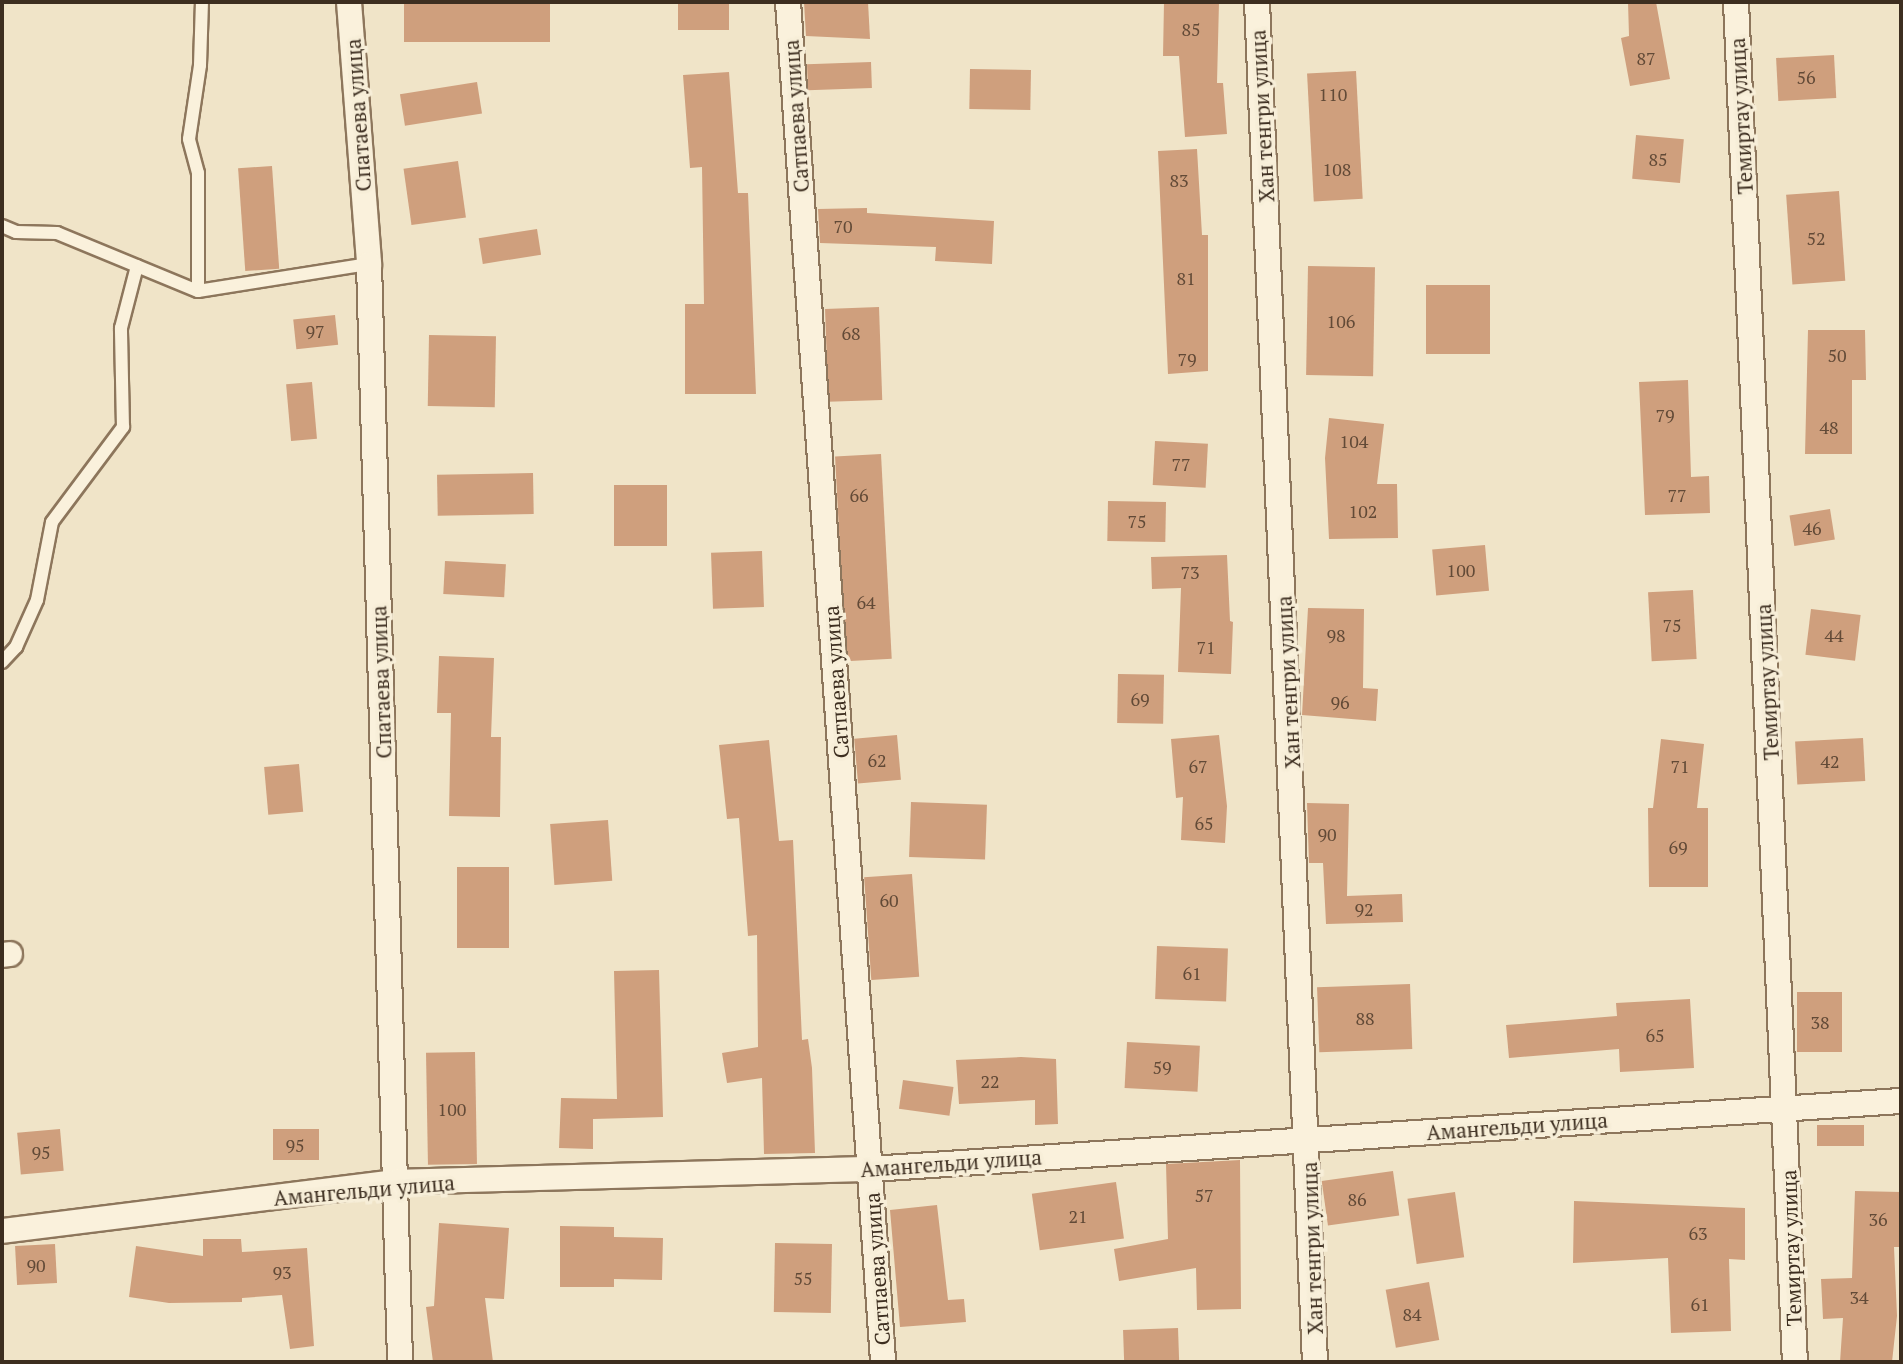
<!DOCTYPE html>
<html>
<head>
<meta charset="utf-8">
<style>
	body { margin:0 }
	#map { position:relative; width:1903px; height:1364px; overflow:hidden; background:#f0e4c8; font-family:"PT Serif",serif }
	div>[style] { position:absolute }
	.building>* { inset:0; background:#cf9f7d; transform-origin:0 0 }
	.roads { filter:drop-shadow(2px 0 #8d765c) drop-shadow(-2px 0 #8d765c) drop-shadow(0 2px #8d765c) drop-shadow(0 -2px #8d765c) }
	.lane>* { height:12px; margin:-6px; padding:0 6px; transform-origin:6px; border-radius:6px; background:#faf1dc }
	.street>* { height:24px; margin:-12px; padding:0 12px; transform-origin:12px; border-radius:12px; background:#faf1dc }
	span { translate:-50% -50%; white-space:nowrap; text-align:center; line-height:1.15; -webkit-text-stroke:7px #f7eed8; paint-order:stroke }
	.number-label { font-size:18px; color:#624a37 }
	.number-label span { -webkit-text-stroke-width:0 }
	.street-label { font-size:21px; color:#3d2e20 }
	.frame { position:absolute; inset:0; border:4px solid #3d2e20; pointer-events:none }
</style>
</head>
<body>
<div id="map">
	<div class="building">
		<div style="left:404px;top:2px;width:146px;height:40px"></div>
		<div style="left:678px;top:2px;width:51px;height:28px"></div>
		<div style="clip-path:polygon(804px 2px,868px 2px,870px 39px,806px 36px)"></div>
		<div style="clip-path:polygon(1164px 2px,1219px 2px,1217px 83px,1223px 83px,1227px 134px,1185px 137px,1179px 56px,1163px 56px)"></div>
		<div style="clip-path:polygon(1628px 2px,1656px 2px,1670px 79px,1630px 86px,1621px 38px,1629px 36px)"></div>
		<div style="left:1834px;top:55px;width:43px;height:58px;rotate:87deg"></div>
		<div style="left:871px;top:62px;width:26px;height:64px;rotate:88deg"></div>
		<div style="left:970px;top:69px;width:61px;height:40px;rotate:1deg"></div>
		<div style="left:1356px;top:71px;width:128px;height:49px;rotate:87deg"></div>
		<div style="clip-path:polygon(729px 72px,738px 193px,748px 193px,756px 394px,685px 394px,685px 304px,704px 304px,702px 167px,690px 168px,683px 75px)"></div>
		<div style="left:477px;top:82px;width:32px;height:78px;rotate:81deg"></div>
		<div style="left:1636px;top:135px;width:48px;height:44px;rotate:5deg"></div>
		<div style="clip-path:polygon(1197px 149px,1202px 235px,1208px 235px,1208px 371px,1168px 374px,1158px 151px)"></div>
		<div style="left:458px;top:161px;width:57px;height:55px;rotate:82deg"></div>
		<div style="left:272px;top:166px;width:103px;height:34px;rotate:86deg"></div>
		<div style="left:1839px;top:191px;width:90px;height:53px;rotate:86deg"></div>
		<div style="clip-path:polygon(867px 208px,867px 213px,994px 221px,992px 264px,935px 261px,936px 247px,820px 243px,818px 209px)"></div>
		<div style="left:537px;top:229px;width:26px;height:59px;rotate:81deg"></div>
		<div style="left:1308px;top:266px;width:67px;height:109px;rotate:1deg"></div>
		<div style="left:1426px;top:285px;width:64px;height:69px"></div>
		<div style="left:879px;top:307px;width:93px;height:54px;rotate:88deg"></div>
		<div style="left:335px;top:315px;width:30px;height:42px;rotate:84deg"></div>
		<div style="clip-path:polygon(1808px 330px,1865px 330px,1866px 380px,1852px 380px,1852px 454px,1805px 454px)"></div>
		<div style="left:429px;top:335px;width:67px;height:71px;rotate:1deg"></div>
		<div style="clip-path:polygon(1688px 380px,1691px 477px,1709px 476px,1710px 513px,1645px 515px,1639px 382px)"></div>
		<div style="left:312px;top:382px;width:57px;height:26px;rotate:85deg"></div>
		<div style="clip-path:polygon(1329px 418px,1384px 424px,1377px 484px,1397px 484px,1398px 538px,1329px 539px,1325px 458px)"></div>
		<div style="left:1155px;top:441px;width:53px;height:44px;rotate:3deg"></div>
		<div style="left:881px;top:454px;width:205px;height:46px;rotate:87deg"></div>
		<div style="left:533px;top:473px;width:41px;height:96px;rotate:89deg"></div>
		<div style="left:614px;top:485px;width:53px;height:61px"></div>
		<div style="left:1108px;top:501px;width:58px;height:40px;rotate:1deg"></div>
		<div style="left:1830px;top:509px;width:31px;height:41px;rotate:81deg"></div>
		<div style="left:1485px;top:545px;width:46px;height:53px;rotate:85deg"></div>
		<div style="left:762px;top:551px;width:56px;height:51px;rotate:88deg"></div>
		<div style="clip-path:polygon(1227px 555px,1230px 621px,1233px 622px,1231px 674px,1178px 672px,1181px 588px,1152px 589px,1151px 557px)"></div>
		<div style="left:445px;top:561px;width:61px;height:33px;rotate:3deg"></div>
		<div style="left:1693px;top:590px;width:69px;height:45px;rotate:87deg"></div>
		<div style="clip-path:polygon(1308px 608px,1364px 609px,1363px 688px,1378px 689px,1376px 721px,1302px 715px)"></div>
		<div style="left:1811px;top:609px;width:50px;height:46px;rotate:7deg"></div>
		<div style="clip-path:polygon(439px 656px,494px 658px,491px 737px,501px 737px,500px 817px,449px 816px,451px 713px,437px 713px)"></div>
		<div style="left:1118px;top:674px;width:46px;height:49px;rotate:1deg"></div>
		<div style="left:897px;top:735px;width:45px;height:43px;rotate:85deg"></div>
		<div style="clip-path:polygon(1219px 735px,1227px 806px,1225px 843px,1181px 840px,1183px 797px,1176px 798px,1171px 739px)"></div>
		<div style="left:1863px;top:738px;width:43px;height:68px;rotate:87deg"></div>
		<div style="clip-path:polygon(1661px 739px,1704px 744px,1697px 808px,1708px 808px,1708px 887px,1649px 887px,1648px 808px,1653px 808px)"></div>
		<div style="clip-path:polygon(769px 740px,779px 841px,793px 840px,802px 1040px,808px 1039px,812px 1068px,815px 1153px,764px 1154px,762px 1078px,727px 1083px,722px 1053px,758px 1047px,757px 935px,748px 936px,739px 818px,727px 819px,719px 745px)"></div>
		<div style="left:299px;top:764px;width:48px;height:35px;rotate:85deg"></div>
		<div style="left:911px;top:802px;width:76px;height:55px;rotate:2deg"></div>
		<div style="clip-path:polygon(1307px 803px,1349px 804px,1347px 896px,1402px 894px,1403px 922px,1326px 924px,1323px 863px,1309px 863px)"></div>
		<div style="left:608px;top:820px;width:61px;height:58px;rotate:86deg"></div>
		<div style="left:457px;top:867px;width:52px;height:81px"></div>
		<div style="left:912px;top:874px;width:103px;height:48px;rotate:86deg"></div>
		<div style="left:1157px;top:946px;width:71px;height:53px;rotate:2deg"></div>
		<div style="clip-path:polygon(659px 970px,663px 1117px,593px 1119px,593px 1149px,559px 1148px,561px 1098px,617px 1099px,614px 971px)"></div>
		<div style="left:1410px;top:984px;width:65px;height:93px;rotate:88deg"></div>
		<div style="left:1797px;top:992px;width:45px;height:60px"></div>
		<div style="clip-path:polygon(1690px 999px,1694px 1068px,1620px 1072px,1619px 1049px,1509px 1058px,1506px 1025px,1617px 1016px,1616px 1003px)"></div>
		<div style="left:1127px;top:1042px;width:73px;height:46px;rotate:3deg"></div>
		<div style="left:475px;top:1052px;width:112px;height:49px;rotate:89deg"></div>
		<div style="clip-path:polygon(1021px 1057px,1056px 1059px,1058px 1124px,1035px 1125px,1035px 1100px,959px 1104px,956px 1060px)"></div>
		<div style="left:903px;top:1080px;width:51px;height:29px;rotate:8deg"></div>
		<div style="left:1817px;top:1125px;width:47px;height:21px"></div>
		<div style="left:60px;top:1129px;width:42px;height:43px;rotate:85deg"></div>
		<div style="left:273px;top:1129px;width:46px;height:31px"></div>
		<div style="clip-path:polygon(1240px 1160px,1241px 1309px,1197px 1310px,1196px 1268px,1119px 1281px,1114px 1249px,1168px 1239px,1166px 1164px)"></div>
		<div style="left:1393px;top:1171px;width:45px;height:72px;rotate:82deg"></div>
		<div style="left:1116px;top:1182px;width:57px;height:85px;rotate:82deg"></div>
		<div style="clip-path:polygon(1855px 1191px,1901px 1192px,1901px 1247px,1894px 1247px,1897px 1316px,1892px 1362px,1840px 1362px,1843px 1318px,1823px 1319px,1821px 1279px,1852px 1278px)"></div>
		<div style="left:1455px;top:1192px;width:66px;height:48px;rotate:82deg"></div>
		<div style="clip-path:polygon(1574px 1201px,1745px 1208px,1745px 1260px,1729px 1259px,1731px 1331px,1671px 1333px,1668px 1258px,1573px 1263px)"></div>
		<div style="clip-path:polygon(937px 1205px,948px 1300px,964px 1299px,966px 1322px,900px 1327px,890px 1210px)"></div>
		<div style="clip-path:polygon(439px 1223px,509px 1228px,504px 1299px,485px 1298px,493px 1362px,433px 1362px,426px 1307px,434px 1306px)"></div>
		<div style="clip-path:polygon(560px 1226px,614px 1227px,614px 1237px,663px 1238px,662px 1280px,614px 1279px,614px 1287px,560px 1287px)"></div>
		<div style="clip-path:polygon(203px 1239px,241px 1239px,242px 1252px,307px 1248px,314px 1346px,290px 1349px,282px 1295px,242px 1298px,242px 1302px,169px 1303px,129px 1297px,136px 1246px,203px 1256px)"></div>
		<div style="left:775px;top:1243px;width:57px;height:69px;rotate:1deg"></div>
		<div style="left:55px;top:1244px;width:39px;height:40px;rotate:87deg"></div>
		<div style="left:1429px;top:1282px;width:59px;height:44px;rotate:80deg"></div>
		<div style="left:1178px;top:1328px;width:34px;height:55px;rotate:88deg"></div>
	</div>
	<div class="roads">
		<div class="lane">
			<div style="left:2px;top:226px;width:15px;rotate:23deg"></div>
			<div style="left:16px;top:232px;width:41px;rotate:1.4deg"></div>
			<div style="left:57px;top:233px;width:152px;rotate:22.4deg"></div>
			<div style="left:198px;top:291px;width:173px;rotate:-9deg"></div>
			<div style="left:198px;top:291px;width:118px;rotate:-90deg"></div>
			<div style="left:198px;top:173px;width:35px;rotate:-105deg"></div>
			<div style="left:189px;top:139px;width:75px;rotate:-81.5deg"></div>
			<div style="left:200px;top:65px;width:63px;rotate:-88.2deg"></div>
			<div style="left:2px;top:662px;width:21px;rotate:-47deg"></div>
			<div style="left:16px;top:647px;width:51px;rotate:-65.9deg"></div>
			<div style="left:37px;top:600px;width:79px;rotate:-79.1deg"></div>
			<div style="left:52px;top:522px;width:119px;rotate:-53.2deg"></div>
			<div style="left:123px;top:427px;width:99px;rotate:-91.2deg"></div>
			<div style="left:121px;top:328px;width:64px;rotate:-75.5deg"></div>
		</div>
		<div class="street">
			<div style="left:349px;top:2px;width:263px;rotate:85.6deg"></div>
			<div style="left:369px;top:264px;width:1098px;rotate:88.38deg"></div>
			<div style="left:788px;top:2px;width:1363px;rotate:86deg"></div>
			<div style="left:1257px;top:2px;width:1361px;rotate:87.56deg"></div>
			<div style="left:1736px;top:2px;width:1361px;rotate:87.52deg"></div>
			<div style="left:2px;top:955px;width:8px;rotate:-7deg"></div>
			<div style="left:2px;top:1231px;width:397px;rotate:-7.1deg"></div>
			<div style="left:396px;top:1182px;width:475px;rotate:-1.6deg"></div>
			<div style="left:871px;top:1169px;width:1032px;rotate:-3.78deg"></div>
		</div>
	</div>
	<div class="number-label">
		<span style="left:1191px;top:29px">85</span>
		<span style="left:1646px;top:58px">87</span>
		<span style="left:1806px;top:77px">56</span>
		<span style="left:1333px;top:94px">110</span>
		<span style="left:1658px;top:159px">85</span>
		<span style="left:1337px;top:169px">108</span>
		<span style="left:1179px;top:180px">83</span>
		<span style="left:843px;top:226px">70</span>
		<span style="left:1816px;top:238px">52</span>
		<span style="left:1186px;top:278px">81</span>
		<span style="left:1341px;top:321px">106</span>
		<span style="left:315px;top:331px">97</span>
		<span style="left:851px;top:333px">68</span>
		<span style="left:1837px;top:355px">50</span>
		<span style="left:1187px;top:359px">79</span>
		<span style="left:1665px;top:415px">79</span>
		<span style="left:1829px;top:427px">48</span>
		<span style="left:1354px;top:441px">104</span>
		<span style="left:1181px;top:464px">77</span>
		<span style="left:859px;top:495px">66</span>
		<span style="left:1677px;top:495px">77</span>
		<span style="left:1363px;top:511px">102</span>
		<span style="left:1137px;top:521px">75</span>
		<span style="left:1812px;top:528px">46</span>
		<span style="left:1461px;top:570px">100</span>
		<span style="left:1190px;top:572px">73</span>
		<span style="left:866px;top:602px">64</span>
		<span style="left:1672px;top:625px">75</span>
		<span style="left:1336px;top:635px">98</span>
		<span style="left:1834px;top:635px">44</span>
		<span style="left:1206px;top:647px">71</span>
		<span style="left:1140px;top:699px">69</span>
		<span style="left:1340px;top:702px">96</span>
		<span style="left:877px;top:760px">62</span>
		<span style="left:1830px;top:761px">42</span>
		<span style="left:1198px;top:766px">67</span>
		<span style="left:1680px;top:766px">71</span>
		<span style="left:1204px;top:823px">65</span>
		<span style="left:1327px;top:834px">90</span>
		<span style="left:1678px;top:847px">69</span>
		<span style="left:889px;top:900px">60</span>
		<span style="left:1364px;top:909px">92</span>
		<span style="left:1192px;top:973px">61</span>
		<span style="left:1365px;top:1018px">88</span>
		<span style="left:1820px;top:1022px">38</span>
		<span style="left:1655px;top:1035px">65</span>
		<span style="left:1162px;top:1067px">59</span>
		<span style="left:990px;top:1081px">22</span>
		<span style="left:452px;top:1109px">100</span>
		<span style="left:295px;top:1145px">95</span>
		<span style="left:41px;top:1152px">95</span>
		<span style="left:1204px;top:1195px">57</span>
		<span style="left:1357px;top:1199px">86</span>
		<span style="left:1078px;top:1216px">21</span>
		<span style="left:1878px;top:1219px">36</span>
		<span style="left:1698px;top:1233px">63</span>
		<span style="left:36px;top:1265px">90</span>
		<span style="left:282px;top:1272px">93</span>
		<span style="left:803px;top:1278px">55</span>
		<span style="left:1859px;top:1297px">34</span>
		<span style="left:1700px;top:1304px">61</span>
		<span style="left:1412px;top:1314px">84</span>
	</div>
	<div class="street-label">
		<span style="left:358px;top:115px;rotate:-94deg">Спатаева улица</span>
		<span style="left:796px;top:116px;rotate:-94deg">Сатпаева улица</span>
		<span style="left:1262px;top:116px;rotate:-93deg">Хан тенгри улица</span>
		<span style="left:1741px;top:116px;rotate:-93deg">Темиртау улица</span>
		<span style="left:381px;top:682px;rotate:-92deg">Спатаева улица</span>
		<span style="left:836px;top:682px;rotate:-94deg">Сатпаева улица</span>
		<span style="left:1288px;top:682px;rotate:-93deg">Хан тенгри улица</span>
		<span style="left:1767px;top:682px;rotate:-93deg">Темиртау улица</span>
		<span style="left:1517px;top:1126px;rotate:-4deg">Амангельди улица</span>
		<span style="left:951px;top:1163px;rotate:-4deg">Амангельди улица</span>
		<span style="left:364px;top:1190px;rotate:-5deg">Амангельди улица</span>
		<span style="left:1312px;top:1248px;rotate:-92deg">Хан тенгри улица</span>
		<span style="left:1791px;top:1248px;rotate:-92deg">Темиртау улица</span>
		<span style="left:877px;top:1269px;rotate:-94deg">Сатпаева улица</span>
	</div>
	<div class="frame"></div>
</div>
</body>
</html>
